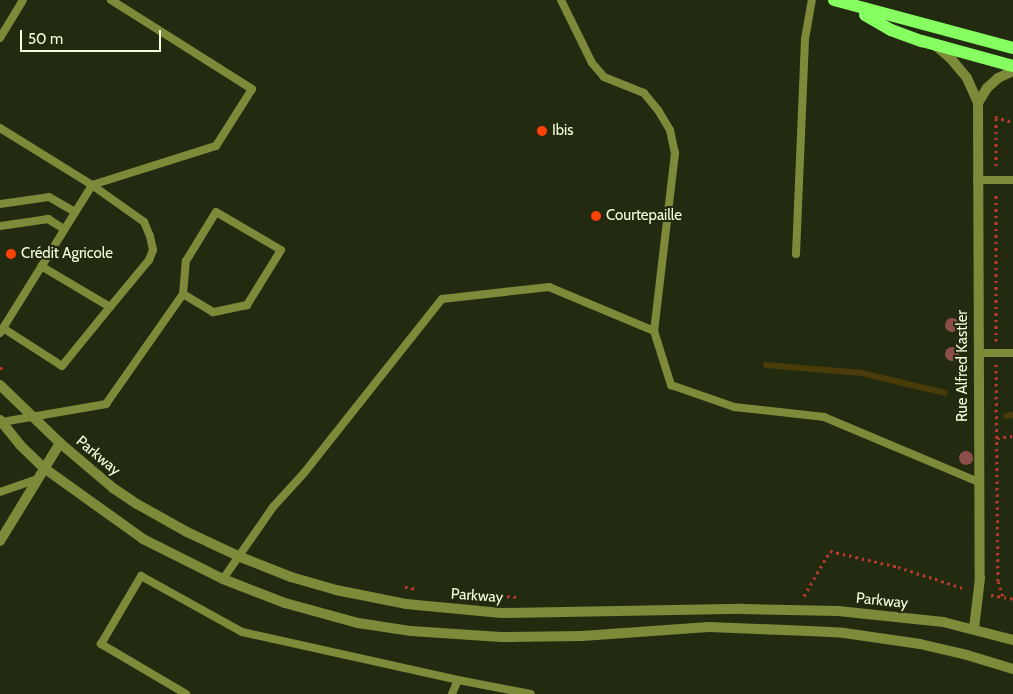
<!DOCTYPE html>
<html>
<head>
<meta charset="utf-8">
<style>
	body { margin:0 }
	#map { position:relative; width:1013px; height:694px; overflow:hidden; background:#222b10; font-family:Cabin,sans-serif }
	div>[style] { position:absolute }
	.stream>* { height:5.5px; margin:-2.75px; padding:0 2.75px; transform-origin:2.75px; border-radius:2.75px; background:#4a3c0a }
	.path>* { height:3px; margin-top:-1.5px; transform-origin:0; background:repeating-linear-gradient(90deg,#bf392e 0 2.5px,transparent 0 6.5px) }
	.service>* { height:8px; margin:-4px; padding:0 4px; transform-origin:4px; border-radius:4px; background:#7c8a3a }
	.minor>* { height:10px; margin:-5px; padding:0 5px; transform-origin:5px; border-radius:5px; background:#7c8a3a }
	.primary>* { height:12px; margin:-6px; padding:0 6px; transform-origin:6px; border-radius:6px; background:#86ff61 }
	.trees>* { width:14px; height:14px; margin:-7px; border-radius:50%; background:#8d4e49 }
	.dots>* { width:14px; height:14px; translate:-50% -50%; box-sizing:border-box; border:2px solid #222b10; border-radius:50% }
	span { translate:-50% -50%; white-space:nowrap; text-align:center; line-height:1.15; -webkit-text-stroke:4px #222b10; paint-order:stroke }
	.poi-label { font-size:15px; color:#f6ffda }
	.left { translate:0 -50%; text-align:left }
	.street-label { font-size:15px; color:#f6ffda }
	.scale { position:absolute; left:20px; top:30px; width:141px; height:22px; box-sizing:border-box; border:2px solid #f6ffda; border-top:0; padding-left:6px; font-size:15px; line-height:18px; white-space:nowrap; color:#f6ffda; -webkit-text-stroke:4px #222b10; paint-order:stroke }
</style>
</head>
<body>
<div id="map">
	<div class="stream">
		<div style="left:766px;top:365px;width:96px;rotate:4.8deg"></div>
		<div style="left:862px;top:373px;width:85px;rotate:13.5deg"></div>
		<div style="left:1006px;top:416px;width:7px;rotate:-8deg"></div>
	</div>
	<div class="path">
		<div style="left:995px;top:117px;width:19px;rotate:16deg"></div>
		<div style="left:996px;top:118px;width:50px;rotate:90deg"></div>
		<div style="left:996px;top:341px;width:149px;rotate:-90deg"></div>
		<div style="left:996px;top:364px;width:217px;rotate:89.5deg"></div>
		<div style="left:998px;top:581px;width:17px;rotate:73deg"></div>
		<div style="left:0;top:367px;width:6px;rotate:51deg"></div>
		<div style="left:997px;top:438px;width:16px;rotate:-7deg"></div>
		<div style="left:405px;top:587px;width:13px;rotate:9deg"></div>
		<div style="left:991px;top:595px;width:22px;rotate:10deg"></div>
		<div style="left:494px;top:596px;width:24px;rotate:2deg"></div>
		<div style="left:804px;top:596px;width:52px;rotate:-60deg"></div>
		<div style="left:830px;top:551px;width:70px;rotate:13.2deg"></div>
		<div style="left:898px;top:567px;width:71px;rotate:17.9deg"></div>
	</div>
	<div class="service">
		<div style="left:561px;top:0;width:70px;rotate:63.8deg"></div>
		<div style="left:592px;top:63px;width:18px;rotate:49deg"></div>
		<div style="left:604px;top:77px;width:43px;rotate:21.8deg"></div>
		<div style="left:644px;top:93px;width:22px;rotate:51deg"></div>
		<div style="left:658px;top:110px;width:23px;rotate:59deg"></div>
		<div style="left:670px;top:130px;width:24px;rotate:78deg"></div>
		<div style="left:675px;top:153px;width:179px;rotate:96.7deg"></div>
		<div style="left:654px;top:331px;width:57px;rotate:72.5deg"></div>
		<div style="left:671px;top:385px;width:67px;rotate:19.2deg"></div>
		<div style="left:734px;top:407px;width:91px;rotate:6.3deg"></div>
		<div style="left:824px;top:417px;width:168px;rotate:22.8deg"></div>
		<div style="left:0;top:38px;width:44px;rotate:-58.8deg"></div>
		<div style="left:0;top:128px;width:108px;rotate:31.8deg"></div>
		<div style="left:92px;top:185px;width:64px;rotate:35.4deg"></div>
		<div style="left:144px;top:222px;width:15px;rotate:67deg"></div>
		<div style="left:150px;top:236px;width:14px;rotate:78deg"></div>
		<div style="left:153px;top:250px;width:11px;rotate:112deg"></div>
		<div style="left:149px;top:260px;width:61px;rotate:129.7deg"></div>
		<div style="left:977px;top:180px;width:36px"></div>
		<div style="left:0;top:204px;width:49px;rotate:-8.1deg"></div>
		<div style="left:49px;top:197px;width:30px;rotate:30deg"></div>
		<div style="left:0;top:226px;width:49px;rotate:-8.3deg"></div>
		<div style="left:48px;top:219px;width:19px;rotate:32deg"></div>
		<div style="left:796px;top:254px;width:215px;rotate:-87.6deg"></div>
		<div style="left:805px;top:39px;width:40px;rotate:-80deg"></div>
		<div style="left:3px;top:328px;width:70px;rotate:32.8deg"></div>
		<div style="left:62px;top:366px;width:76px;rotate:-50.9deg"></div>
		<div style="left:110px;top:307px;width:80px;rotate:-149.3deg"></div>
		<div style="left:0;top:333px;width:174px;rotate:-58.1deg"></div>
		<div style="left:92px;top:185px;width:130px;rotate:-17.5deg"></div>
		<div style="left:216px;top:146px;width:67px;rotate:-57.7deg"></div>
		<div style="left:252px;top:89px;width:167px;rotate:-147.7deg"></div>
		<div style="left:978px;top:353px;width:35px"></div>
		<div style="left:2px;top:422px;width:106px;rotate:-9.8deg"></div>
		<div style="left:106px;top:404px;width:134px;rotate:-55deg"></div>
		<div style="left:183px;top:294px;width:33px;rotate:-85deg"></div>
		<div style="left:186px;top:261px;width:57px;rotate:-58.5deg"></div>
		<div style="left:216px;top:212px;width:75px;rotate:30.3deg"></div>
		<div style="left:281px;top:250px;width:65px;rotate:121.7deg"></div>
		<div style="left:247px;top:305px;width:35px;rotate:168deg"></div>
		<div style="left:213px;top:312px;width:35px;rotate:-149deg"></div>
		<div style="left:0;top:492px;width:39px;rotate:-19deg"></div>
		<div style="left:223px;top:579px;width:88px;rotate:-55.2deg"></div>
		<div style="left:273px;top:507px;width:46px;rotate:-47.6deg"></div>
		<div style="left:304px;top:473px;width:222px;rotate:-51.6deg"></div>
		<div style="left:442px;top:299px;width:108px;rotate:-6.4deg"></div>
		<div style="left:549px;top:287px;width:114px;rotate:22.7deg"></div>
		<div style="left:186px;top:694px;width:99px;rotate:-149.5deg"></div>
		<div style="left:101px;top:644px;width:79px;rotate:-59.5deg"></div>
		<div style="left:141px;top:576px;width:115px;rotate:29deg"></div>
		<div style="left:242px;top:632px;width:221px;rotate:12.5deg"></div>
		<div style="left:458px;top:680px;width:74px;rotate:10.9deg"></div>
		<div style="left:452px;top:694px;width:15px;rotate:-67deg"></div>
	</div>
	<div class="minor">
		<div style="left:935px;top:45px;width:23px;rotate:41deg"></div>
		<div style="left:952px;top:60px;width:23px;rotate:50deg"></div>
		<div style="left:967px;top:78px;width:27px;rotate:66deg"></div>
		<div style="left:978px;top:103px;width:475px;rotate:89.8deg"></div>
		<div style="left:980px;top:578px;width:50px;rotate:96.8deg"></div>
		<div style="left:978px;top:103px;width:17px;rotate:-59deg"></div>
		<div style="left:987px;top:88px;width:15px;rotate:-42deg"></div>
		<div style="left:998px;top:78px;width:17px;rotate:-25deg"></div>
		<div style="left:0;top:385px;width:83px;rotate:44deg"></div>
		<div style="left:60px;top:443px;width:70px;rotate:40.3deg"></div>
		<div style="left:113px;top:488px;width:29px;rotate:34deg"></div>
		<div style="left:137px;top:504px;width:57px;rotate:29.2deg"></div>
		<div style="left:187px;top:532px;width:56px;rotate:25.2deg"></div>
		<div style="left:238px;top:556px;width:57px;rotate:21.6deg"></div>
		<div style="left:291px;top:577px;width:47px;rotate:16.1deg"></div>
		<div style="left:336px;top:590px;width:71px;rotate:11.3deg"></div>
		<div style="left:406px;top:604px;width:96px;rotate:5.4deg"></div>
		<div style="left:502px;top:613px;width:241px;rotate:-1deg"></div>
		<div style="left:743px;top:609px;width:95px;rotate:1.2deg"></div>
		<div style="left:838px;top:611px;width:106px;rotate:6deg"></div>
		<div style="left:943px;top:622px;width:72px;rotate:14.4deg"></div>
		<div style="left:0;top:420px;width:32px;rotate:51deg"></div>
		<div style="left:20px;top:445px;width:33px;rotate:44deg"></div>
		<div style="left:44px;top:468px;width:122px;rotate:35.6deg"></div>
		<div style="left:143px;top:539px;width:89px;rotate:26.6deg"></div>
		<div style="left:223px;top:579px;width:66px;rotate:21.2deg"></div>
		<div style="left:285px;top:603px;width:76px;rotate:15.3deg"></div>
		<div style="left:358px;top:623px;width:54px;rotate:8.6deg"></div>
		<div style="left:411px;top:631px;width:90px;rotate:3.8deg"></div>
		<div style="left:501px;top:637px;width:81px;rotate:-0.7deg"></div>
		<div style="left:582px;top:636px;width:127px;rotate:-4.1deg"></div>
		<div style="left:709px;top:627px;width:100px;rotate:2.3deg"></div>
		<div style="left:809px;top:631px;width:35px;rotate:3deg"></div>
		<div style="left:844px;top:633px;width:77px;rotate:8.2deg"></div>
		<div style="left:920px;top:644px;width:48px;rotate:13.2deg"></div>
		<div style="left:967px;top:655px;width:48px;rotate:16.9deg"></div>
		<div style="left:0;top:541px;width:115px;rotate:-58.5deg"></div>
	</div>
	<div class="primary">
		<div style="left:834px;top:0;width:185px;rotate:15deg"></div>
		<div style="left:865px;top:15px;width:30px;rotate:30deg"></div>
		<div style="left:891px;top:30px;width:33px;rotate:20deg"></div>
		<div style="left:922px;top:41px;width:94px;rotate:15.4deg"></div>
	</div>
	<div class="trees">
		<div style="left:952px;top:325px"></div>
		<div style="left:952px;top:354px"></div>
		<div style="left:966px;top:458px"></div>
	</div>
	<div class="dots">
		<div style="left:542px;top:131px;background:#ff4106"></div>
		<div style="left:596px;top:216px;background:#ff4106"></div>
		<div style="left:11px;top:254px;background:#ff4106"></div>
	</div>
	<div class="poi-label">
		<span class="left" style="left:552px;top:131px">Ibis</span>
		<span class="left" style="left:606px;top:216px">Courtepaille</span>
		<span class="left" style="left:21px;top:254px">Crédit Agricole</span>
	</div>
	<div class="street-label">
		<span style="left:963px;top:366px;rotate:-90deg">Rue Alfred Kastler</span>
		<span style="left:98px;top:456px;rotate:40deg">Parkway</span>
		<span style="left:477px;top:596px;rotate:4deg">Parkway</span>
		<span style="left:882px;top:601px;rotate:6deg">Parkway</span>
	</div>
	<div class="scale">50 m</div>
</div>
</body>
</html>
